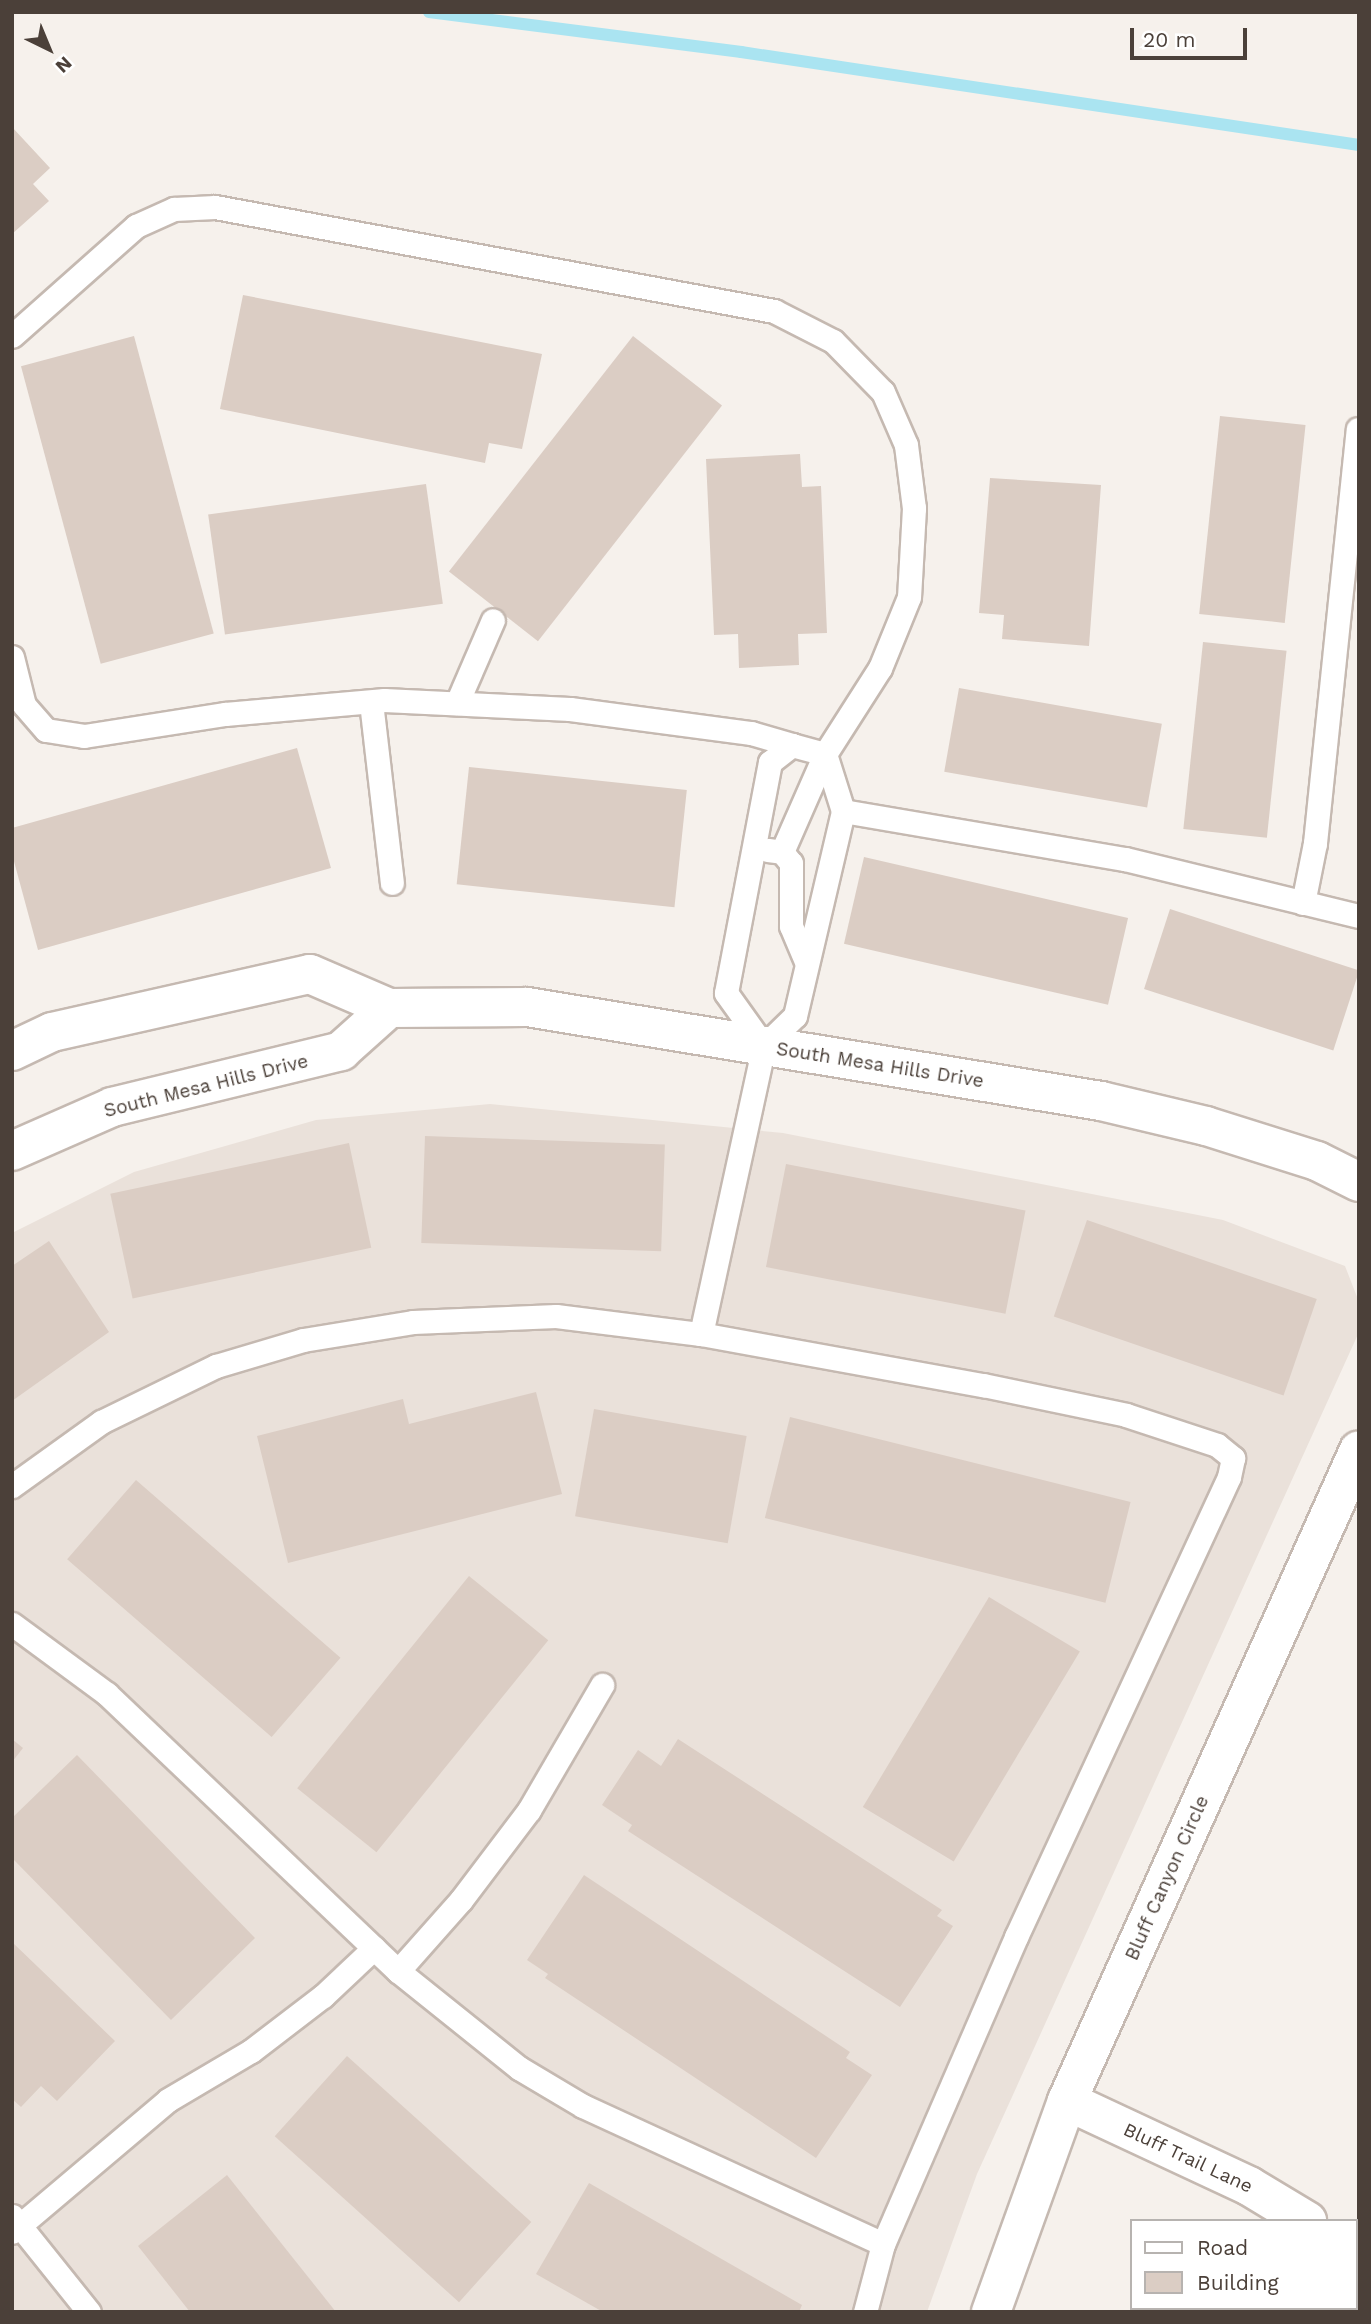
<!DOCTYPE html>
<html>
<head>
<meta charset="utf-8">
<style>
	body { margin:0 }
	#map { position:relative; width:1371px; height:2324px; overflow:hidden; background:#f6f1ec; font-family:"Work Sans",sans-serif }
	div>[style] { position:absolute }
	.residential>* { inset:0; background:#eae1da }
	.stream>* { height:12px; margin:-6px; padding:0 6px; transform-origin:6px; border-radius:6px; background:#aae4f1 }
	.building>* { inset:0; background:#dbcdc4; transform-origin:0 0 }
	.roads { filter:drop-shadow(2px 0 #c5b9b1) drop-shadow(-2px 0 #c5b9b1) drop-shadow(0 2px #c5b9b1) drop-shadow(0 -2px #c5b9b1) }
	.service>* { height:23px; margin:-11.5px; padding:0 11.5px; transform-origin:11.5px; border-radius:11.5px; background:#fff }
	.minor>* { height:38px; margin:-19px; padding:0 19px; transform-origin:19px; border-radius:19px; background:#fff }
	.tertiary>* { height:38px; margin:-19px; padding:0 19px; transform-origin:19px; border-radius:19px; background:#fff }
	span { translate:-50% -50%; white-space:nowrap; text-align:center; line-height:1.15; -webkit-text-stroke:6px #fff; paint-order:stroke }
	.street-label { font-size:19px; color:#4b4039 }
	.frame { position:absolute; inset:0; border:14px solid #4b4039; pointer-events:none }
	.legend { position:absolute; left:1130px; top:2219px; width:228px; height:91px; box-sizing:border-box; background:#fff; border:2px solid #b7b3b0; margin:0; padding:9px 12px; list-style:none; font-size:21px; color:#4b4039 }
	.legend li { display:flex; align-items:center; gap:14px; height:35px }
	.legend b { width:35px; border:2px solid #b7b3b0 }
	.north { position:absolute; left:14px; top:14px; width:70px; height:70px; -webkit-text-stroke:5px #fff; paint-order:stroke; rotate:137deg; font-size:19px; font-weight:700; line-height:28px; text-align:center; color:#4b4039 }
	.north::after { content:''; display:block; margin:auto; width:24px; height:32px; background:#4b4039; clip-path:polygon(50% 0,100% 100%,50% 72%,0 100%) }
	.scale { position:absolute; left:1130px; top:28px; width:117px; height:32px; box-sizing:border-box; border:4px solid #4b4039; border-top:0; padding-left:9px; font-size:21px; line-height:24px; white-space:nowrap; color:#4b4039; -webkit-text-stroke:5px #fff; paint-order:stroke }
</style>
</head>
<body>
<div id="map">
	<div class="residential">
		<div style="clip-path:polygon(490px 1104px,783px 1133px,1223px 1220px,1345px 1266px,1359px 1302px,1359px 1332px,977px 2174px,927px 2312px,12px 2312px,12px 1233px,134px 1172px,316px 1120px)"></div>
	</div>
	<div class="stream">
		<div style="left:429px;top:12px;width:315px;rotate:7.3deg"></div>
		<div style="left:741px;top:52px;width:625px;rotate:8.56deg"></div>
	</div>
	<div class="building">
		<div style="clip-path:polygon(12px 127px,50px 168px,33px 184px,49px 201px,12px 234px)"></div>
		<div style="clip-path:polygon(243px 295px,542px 354px,522px 449px,489px 443px,485px 463px,220px 409px)"></div>
		<div style="left:134px;top:336px;width:308px;height:117px;rotate:75deg"></div>
		<div style="left:633px;top:336px;width:113px;height:299px;rotate:38deg"></div>
		<div style="left:1220px;top:416px;width:86px;height:199px;rotate:6deg"></div>
		<div style="clip-path:polygon(800px 454px,802px 487px,821px 486px,827px 633px,798px 634px,799px 665px,739px 668px,738px 634px,714px 635px,706px 459px)"></div>
		<div style="clip-path:polygon(990px 478px,1101px 485px,1089px 646px,1002px 639px,1004px 615px,979px 613px)"></div>
		<div style="left:426px;top:484px;width:121px;height:220px;rotate:82deg"></div>
		<div style="left:1203px;top:642px;width:84px;height:188px;rotate:6deg"></div>
		<div style="left:959px;top:688px;width:206px;height:85px;rotate:10deg"></div>
		<div style="clip-path:polygon(297px 748px,331px 868px,38px 950px,12px 854px,12px 828px)"></div>
		<div style="left:469px;top:767px;width:219px;height:118px;rotate:6deg"></div>
		<div style="left:864px;top:857px;width:271px;height:89px;rotate:13deg"></div>
		<div style="left:1170px;top:909px;width:199px;height:84px;rotate:18deg"></div>
		<div style="left:425px;top:1136px;width:240px;height:107px;rotate:2deg"></div>
		<div style="left:349px;top:1143px;width:107px;height:244px;rotate:78deg"></div>
		<div style="left:786px;top:1164px;width:244px;height:105px;rotate:11deg"></div>
		<div style="left:1087px;top:1220px;width:243px;height:102px;rotate:19deg"></div>
		<div style="clip-path:polygon(49px 1241px,109px 1332px,12px 1401px,12px 1266px)"></div>
		<div style="clip-path:polygon(536px 1392px,562px 1494px,288px 1563px,257px 1436px,403px 1399px,409px 1424px)"></div>
		<div style="left:594px;top:1409px;width:155px;height:109px;rotate:10deg"></div>
		<div style="left:790px;top:1417px;width:351px;height:104px;rotate:14deg"></div>
		<div style="left:136px;top:1480px;width:271px;height:105px;rotate:41deg"></div>
		<div style="left:469px;top:1576px;width:102px;height:273px;rotate:39deg"></div>
		<div style="left:989px;top:1597px;width:106px;height:245px;rotate:31deg"></div>
		<div style="clip-path:polygon(12px 1739px,23px 1748px,12px 1762px)"></div>
		<div style="clip-path:polygon(678px 1739px,942px 1910px,937px 1916px,953px 1926px,900px 2007px,628px 1831px,632px 1825px,602px 1805px,638px 1750px,661px 1766px)"></div>
		<div style="clip-path:polygon(77px 1755px,255px 1938px,171px 2020px,12px 1858px,12px 1818px)"></div>
		<div style="clip-path:polygon(584px 1875px,850px 2052px,846px 2058px,872px 2075px,816px 2158px,545px 1978px,548px 1974px,527px 1960px)"></div>
		<div style="clip-path:polygon(12px 1942px,115px 2041px,57px 2101px,41px 2086px,21px 2107px,12px 2099px)"></div>
		<div style="left:347px;top:2056px;width:248px;height:108px;rotate:42deg"></div>
		<div style="clip-path:polygon(227px 2175px,336px 2312px,190px 2312px,138px 2246px)"></div>
		<div style="clip-path:polygon(589px 2183px,802px 2305px,799px 2312px,603px 2312px,536px 2274px)"></div>
	</div>
	<div class="roads">
		<div class="service">
			<div style="left:12px;top:336px;width:166px;rotate:-41.6deg"></div>
			<div style="left:136px;top:226px;width:42px;rotate:-24.1deg"></div>
			<div style="left:174px;top:209px;width:41px;rotate:-2.8deg"></div>
			<div style="left:215px;top:207px;width:569px;rotate:10.54deg"></div>
			<div style="left:774px;top:311px;width:66px;rotate:27deg"></div>
			<div style="left:833px;top:341px;width:71px;rotate:45.6deg"></div>
			<div style="left:883px;top:392px;width:58px;rotate:66.5deg"></div>
			<div style="left:906px;top:445px;width:64px;rotate:82.8deg"></div>
			<div style="left:914px;top:508px;width:89px;rotate:93.2deg"></div>
			<div style="left:909px;top:597px;width:77px;rotate:112.2deg"></div>
			<div style="left:880px;top:668px;width:102px;rotate:122.6deg"></div>
			<div style="left:825px;top:754px;width:107px;rotate:113.7deg"></div>
			<div style="left:12px;top:657px;width:49px;rotate:76deg"></div>
			<div style="left:24px;top:705px;width:33px;rotate:49deg"></div>
			<div style="left:46px;top:730px;width:38px;rotate:9deg"></div>
			<div style="left:84px;top:736px;width:143px;rotate:-8.9deg"></div>
			<div style="left:225px;top:714px;width:160px;rotate:-5deg"></div>
			<div style="left:384px;top:700px;width:186px;rotate:2.8deg"></div>
			<div style="left:570px;top:709px;width:183px;rotate:7.6deg"></div>
			<div style="left:751px;top:733px;width:43px;rotate:16.3deg"></div>
			<div style="left:371px;top:702px;width:182px;rotate:83.4deg"></div>
			<div style="left:457px;top:703px;width:90px;rotate:-66.6deg"></div>
			<div style="left:843px;top:811px;width:286px;rotate:9.7deg"></div>
			<div style="left:1125px;top:859px;width:241px;rotate:13.7deg"></div>
			<div style="left:768px;top:850px;width:14px;rotate:8deg"></div>
			<div style="left:782px;top:852px;width:14px;rotate:51deg"></div>
			<div style="left:791px;top:863px;width:63px;rotate:90deg"></div>
			<div style="left:791px;top:926px;width:39px;rotate:67deg"></div>
			<div style="left:1303px;top:903px;width:61px;rotate:-78.7deg"></div>
			<div style="left:1315px;top:843px;width:416px;rotate:-84.1deg"></div>
			<div style="left:701px;top:1334px;width:295px;rotate:-77.7deg"></div>
			<div style="left:764px;top:1046px;width:43px;rotate:-44.1deg"></div>
			<div style="left:795px;top:1016px;width:211px;rotate:-76.8deg"></div>
			<div style="left:843px;top:811px;width:60px;rotate:-107.5deg"></div>
			<div style="left:825px;top:754px;width:34px;rotate:-165deg"></div>
			<div style="left:792px;top:745px;width:28px;rotate:142deg"></div>
			<div style="left:770px;top:762px;width:235px;rotate:100.8deg"></div>
			<div style="left:726px;top:993px;width:65px;rotate:54.4deg"></div>
			<div style="left:12px;top:1486px;width:110px;rotate:-35.7deg"></div>
			<div style="left:101px;top:1422px;width:128px;rotate:-26deg"></div>
			<div style="left:216px;top:1366px;width:91px;rotate:-16.6deg"></div>
			<div style="left:303px;top:1340px;width:111px;rotate:-9.3deg"></div>
			<div style="left:413px;top:1322px;width:143px;rotate:-2.4deg"></div>
			<div style="left:556px;top:1316px;width:146px;rotate:7.1deg"></div>
			<div style="left:701px;top:1334px;width:287px;rotate:10.3deg"></div>
			<div style="left:983px;top:1385px;width:146px;rotate:11.8deg"></div>
			<div style="left:1126px;top:1415px;width:96px;rotate:18.2deg"></div>
			<div style="left:1217px;top:1445px;width:21px;rotate:39deg"></div>
			<div style="left:1233px;top:1458px;width:19px;rotate:102deg"></div>
			<div style="left:1229px;top:1477px;width:507px;rotate:114.85deg"></div>
			<div style="left:1016px;top:1937px;width:335px;rotate:113.4deg"></div>
			<div style="left:883px;top:2244px;width:70px;rotate:104.8deg"></div>
			<div style="left:12px;top:1624px;width:118px;rotate:36.4deg"></div>
			<div style="left:107px;top:1694px;width:402px;rotate:43.6deg"></div>
			<div style="left:398px;top:1971px;width:155px;rotate:38.7deg"></div>
			<div style="left:519px;top:2068px;width:74px;rotate:30.7deg"></div>
			<div style="left:583px;top:2106px;width:330px;rotate:24.7deg"></div>
			<div style="left:398px;top:1971px;width:95px;rotate:-48.4deg"></div>
			<div style="left:461px;top:1900px;width:113px;rotate:-52.9deg"></div>
			<div style="left:529px;top:1810px;width:145px;rotate:-59.7deg"></div>
			<div style="left:12px;top:2216px;width:123px;rotate:51.3deg"></div>
			<div style="left:12px;top:2232px;width:204px;rotate:-40.2deg"></div>
			<div style="left:168px;top:2100px;width:96px;rotate:-30.6deg"></div>
			<div style="left:251px;top:2051px;width:91px;rotate:-37.4deg"></div>
			<div style="left:323px;top:1996px;width:70px;rotate:-43.3deg"></div>
		</div>
		<div class="minor">
			<div style="left:1067px;top:2101px;width:201px;rotate:25deg"></div>
			<div style="left:1249px;top:2186px;width:68px;rotate:31.1deg"></div>
			<div style="left:1355px;top:2261px;width:5px;rotate:37deg"></div>
			<div style="left:991px;top:2312px;width:224px;rotate:-70.2deg"></div>
			<div style="left:1067px;top:2101px;width:713px;rotate:-65.84deg"></div>
		</div>
		<div class="tertiary">
			<div style="left:12px;top:1051px;width:44px;rotate:-25.4deg"></div>
			<div style="left:52px;top:1032px;width:264px;rotate:-12.7deg"></div>
			<div style="left:310px;top:974px;width:86px;rotate:23.3deg"></div>
			<div style="left:389px;top:1008px;width:138px;rotate:-0.4deg"></div>
			<div style="left:527px;top:1007px;width:582px;rotate:9.3deg"></div>
			<div style="left:1101px;top:1101px;width:108px;rotate:13.4deg"></div>
			<div style="left:1206px;top:1126px;width:116px;rotate:17.5deg"></div>
			<div style="left:1317px;top:1161px;width:47px;rotate:26.6deg"></div>
			<div style="left:12px;top:1151px;width:109px;rotate:-23.7deg"></div>
			<div style="left:112px;top:1107px;width:236px;rotate:-13.7deg"></div>
			<div style="left:341px;top:1051px;width:64px;rotate:-41.9deg"></div>
		</div>
	</div>
	<div class="street-label">
		<span style="left:880px;top:1065px;rotate:9deg">South Mesa Hills Drive</span>
		<span style="left:206px;top:1086px;rotate:-14deg">South Mesa Hills Drive</span>
		<span style="left:1167px;top:1878px;rotate:-66deg">Bluff Canyon Circle</span>
		<span style="left:1188px;top:2158px;rotate:25deg">Bluff Trail Lane</span>
	</div>
	<div class="frame"></div>
	<ul class="legend">
	<li><b style="height:9px;background:#fff"></b>Road</li>
	<li><b style="height:19px;background:#dbcdc4"></b>Building</li>
	</ul>
	<div class="north">N</div>
	<div class="scale">20 m</div>
</div>
</body>
</html>
